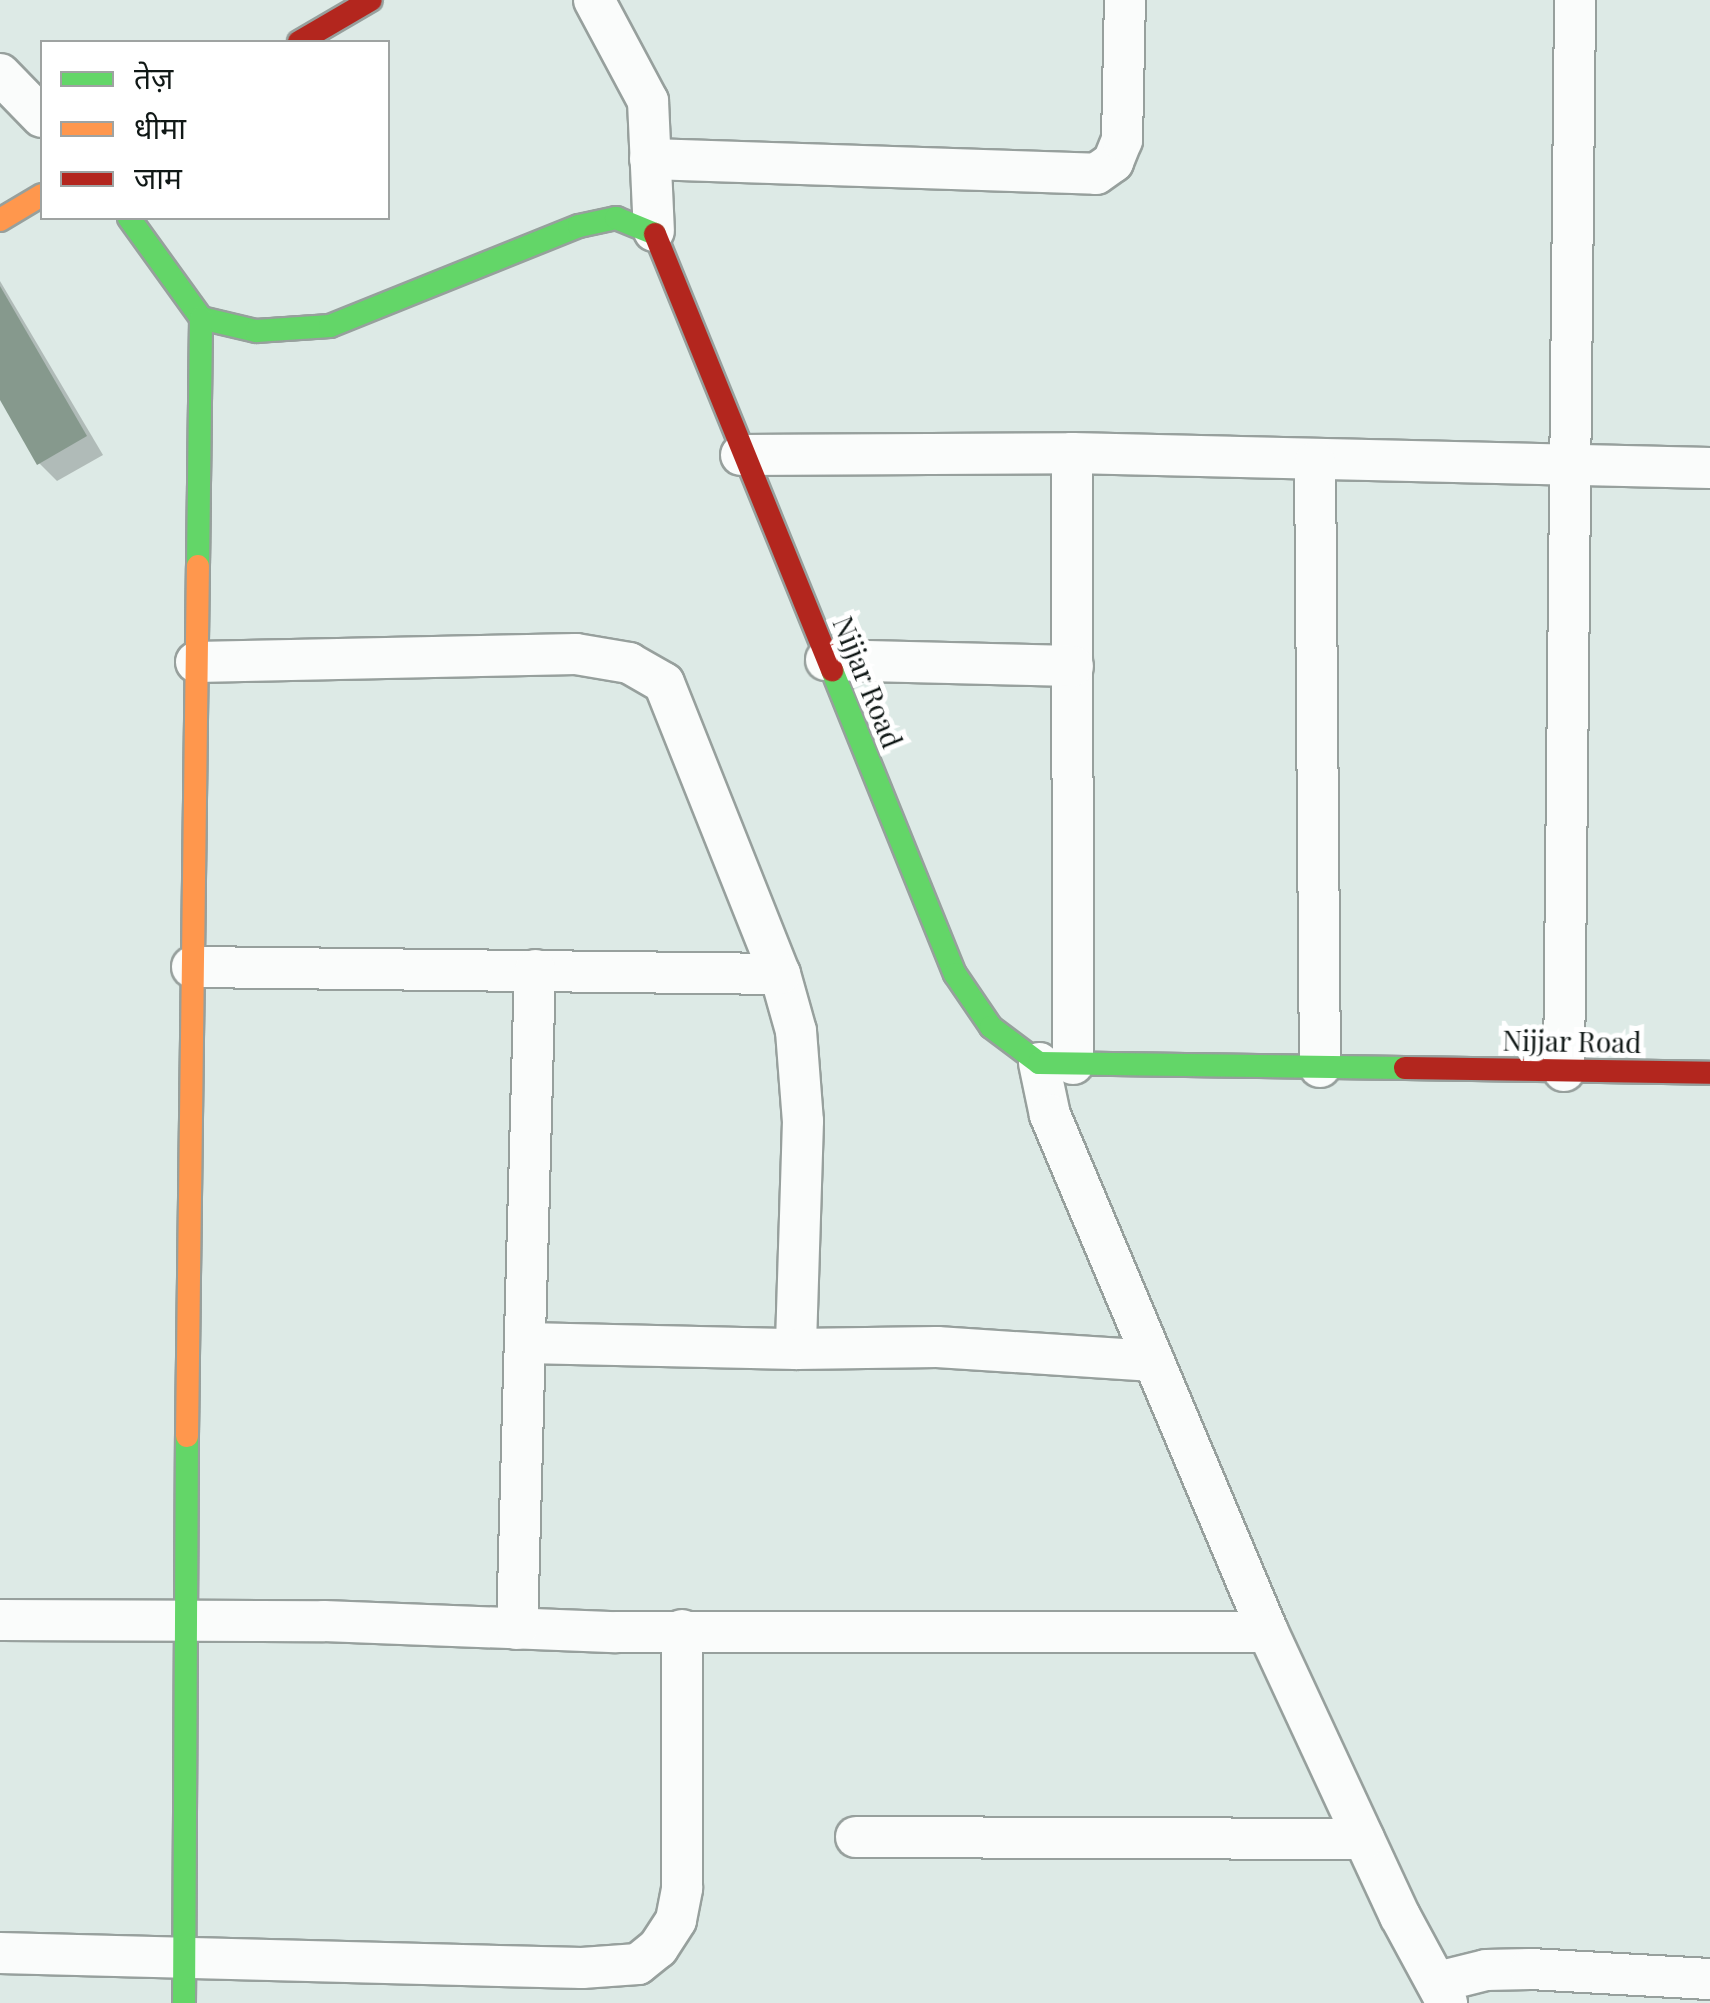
<!DOCTYPE html>
<html>
<head>
<meta charset="utf-8">
<style>
	body { margin:0 }
	#map { position:relative; width:1710px; height:2003px; overflow:hidden; background:#ddeae6; font-family:"Playfair Display","Noto Sans Devanagari",serif }
	div>[style] { position:absolute }
	.shadow>* { inset:0; background:#0003 }
	.building>* { inset:0; background:#86998d }
	.roads { filter:drop-shadow(2px 0 #97a09d) drop-shadow(-2px 0 #97a09d) drop-shadow(0 2px #97a09d) drop-shadow(0 -2px #97a09d) }
	.street>* { height:40px; margin:-20px; padding:0 20px; transform-origin:20px; border-radius:20px; background:#fafcfb }
	.fast>* { height:22px; margin:-11px; padding:0 11px; transform-origin:11px; border-radius:11px; background:#63d668 }
	.slow>* { height:22px; margin:-11px; padding:0 11px; transform-origin:11px; border-radius:11px; background:#ff974d }
	.jam>* { height:22px; margin:-11px; padding:0 11px; transform-origin:11px; border-radius:11px; background:#b3261e }
	span { translate:-50% -50%; white-space:nowrap; text-align:center; line-height:1.15; -webkit-text-stroke:10px #fff; paint-order:stroke }
	.street-label { font-size:28px; color:#101816 }
	.legend { position:absolute; left:40px; top:40px; width:350px; height:180px; box-sizing:border-box; background:#fff; border:2px solid #9fa3a2; margin:0; padding:12px 18px; list-style:none; font-size:30px; color:#101816 }
	.legend li { display:flex; align-items:center; gap:20px; height:50px }
	.legend b { width:50px; border:2px solid #9fa3a2 }
</style>
</head>
<body>
<div id="map">
	<div class="shadow">
		<div style="clip-path:polygon(0 281px,103px 455px,57px 481px,39px 463px,0 395px)"></div>
	</div>
	<div class="building">
		<div style="clip-path:polygon(0 286px,87px 436px,37px 465px,0 400px)"></div>
	</div>
	<div class="roads">
		<div class="street">
			<div style="left:594px;top:0;width:115px;rotate:61.9deg"></div>
			<div style="left:648px;top:101px;width:130px;rotate:87.4deg"></div>
			<div style="left:0;top:74px;width:60px;rotate:45.7deg"></div>
			<div style="left:650px;top:159px;width:446px;rotate:1.9deg"></div>
			<div style="left:1096px;top:174px;width:21px;rotate:-35deg"></div>
			<div style="left:1113px;top:162px;width:24px;rotate:-68deg"></div>
			<div style="left:1122px;top:140px;width:140px;rotate:-88.8deg"></div>
			<div style="left:1072px;top:453px;width:611px;rotate:89.91deg"></div>
			<div style="left:741px;top:455px;width:331px;rotate:-0.3deg"></div>
			<div style="left:1072px;top:453px;width:638px;rotate:1.35deg"></div>
			<div style="left:1315px;top:462px;width:605px;rotate:89.53deg"></div>
			<div style="left:826px;top:660px;width:247px;rotate:1.4deg"></div>
			<div style="left:196px;top:662px;width:380px;rotate:-1.2deg"></div>
			<div style="left:576px;top:654px;width:54px;rotate:9.6deg"></div>
			<div style="left:629px;top:663px;width:40px;rotate:29.7deg"></div>
			<div style="left:664px;top:683px;width:313px;rotate:68.3deg"></div>
			<div style="left:780px;top:974px;width:59px;rotate:74.3deg"></div>
			<div style="left:796px;top:1031px;width:90px;rotate:85.6deg"></div>
			<div style="left:803px;top:1121px;width:228px;rotate:91.8deg"></div>
			<div style="left:192px;top:967px;width:588px;rotate:0.68deg"></div>
			<div style="left:1039px;top:1063px;width:53px;rotate:78.1deg"></div>
			<div style="left:1050px;top:1115px;width:561px;rotate:67.14deg"></div>
			<div style="left:1268px;top:1632px;width:313px;rotate:65.1deg"></div>
			<div style="left:1400px;top:1916px;width:99px;rotate:61.6deg"></div>
			<div style="left:1564px;top:1071px;width:1071px;rotate:-89.41deg"></div>
			<div style="left:526px;top:1343px;width:270px;rotate:1.3deg"></div>
			<div style="left:796px;top:1349px;width:141px;rotate:-0.8deg"></div>
			<div style="left:937px;top:1347px;width:217px;rotate:3.7deg"></div>
			<div style="left:0;top:1620px;width:324px;rotate:0.2deg"></div>
			<div style="left:324px;top:1621px;width:292px;rotate:2.2deg"></div>
			<div style="left:616px;top:1632px;width:652px"></div>
			<div style="left:517px;top:1629px;width:659px;rotate:-88.44deg"></div>
			<div style="left:856px;top:1837px;width:508px;rotate:0.23deg"></div>
			<div style="left:0;top:1953px;width:582px;rotate:1.48deg"></div>
			<div style="left:582px;top:1968px;width:56px;rotate:-4.1deg"></div>
			<div style="left:638px;top:1964px;width:26px;rotate:-39deg"></div>
			<div style="left:658px;top:1948px;width:33px;rotate:-57deg"></div>
			<div style="left:676px;top:1920px;width:33px;rotate:-79deg"></div>
			<div style="left:682px;top:1888px;width:258px;rotate:-90deg"></div>
			<div style="left:1438px;top:1982px;width:49px;rotate:-14deg"></div>
			<div style="left:1486px;top:1970px;width:44px;rotate:-1.3deg"></div>
			<div style="left:1530px;top:1969px;width:180px;rotate:3.2deg"></div>
		</div>
		<div class="fast">
			<div style="left:129px;top:218px;width:123px;rotate:54.2deg"></div>
			<div style="left:201px;top:318px;width:57px;rotate:13.3deg"></div>
			<div style="left:256px;top:331px;width:74px;rotate:-3.9deg"></div>
			<div style="left:330px;top:326px;width:268px;rotate:-21.9deg"></div>
			<div style="left:579px;top:226px;width:38px;rotate:-12deg"></div>
			<div style="left:616px;top:218px;width:42px;rotate:22.3deg"></div>
			<div style="left:198px;top:566px;width:248px;rotate:-89.3deg"></div>
			<div style="left:832px;top:670px;width:328px;rotate:68deg"></div>
			<div style="left:955px;top:974px;width:64px;rotate:55.8deg"></div>
			<div style="left:991px;top:1027px;width:60px;rotate:36.9deg"></div>
			<div style="left:1039px;top:1063px;width:366px;rotate:0.8deg"></div>
			<div style="left:184px;top:2003px;width:567px;rotate:-89.7deg"></div>
		</div>
		<div class="slow">
			<div style="left:0;top:220px;width:49px;rotate:-30.8deg"></div>
			<div style="left:187px;top:1436px;width:870px;rotate:-89.28deg"></div>
		</div>
		<div class="jam">
			<div style="left:299px;top:42px;width:83px;rotate:-30.3deg"></div>
			<div style="left:655px;top:234px;width:471px;rotate:67.9deg"></div>
			<div style="left:1405px;top:1068px;width:305px;rotate:0.9deg"></div>
		</div>
	</div>
	<div class="street-label">
		<span style="left:868px;top:682px;rotate:68deg">Nijjar Road</span>
		<span style="left:1572px;top:1041px;rotate:1deg">Nijjar Road</span>
	</div>
	<ul class="legend">
	<li><b style="height:12px;background:#63d668"></b>तेज़</li>
	<li><b style="height:12px;background:#ff974d"></b>धीमा</li>
	<li><b style="height:12px;background:#b3261e"></b>जाम</li>
	</ul>
</div>
</body>
</html>
